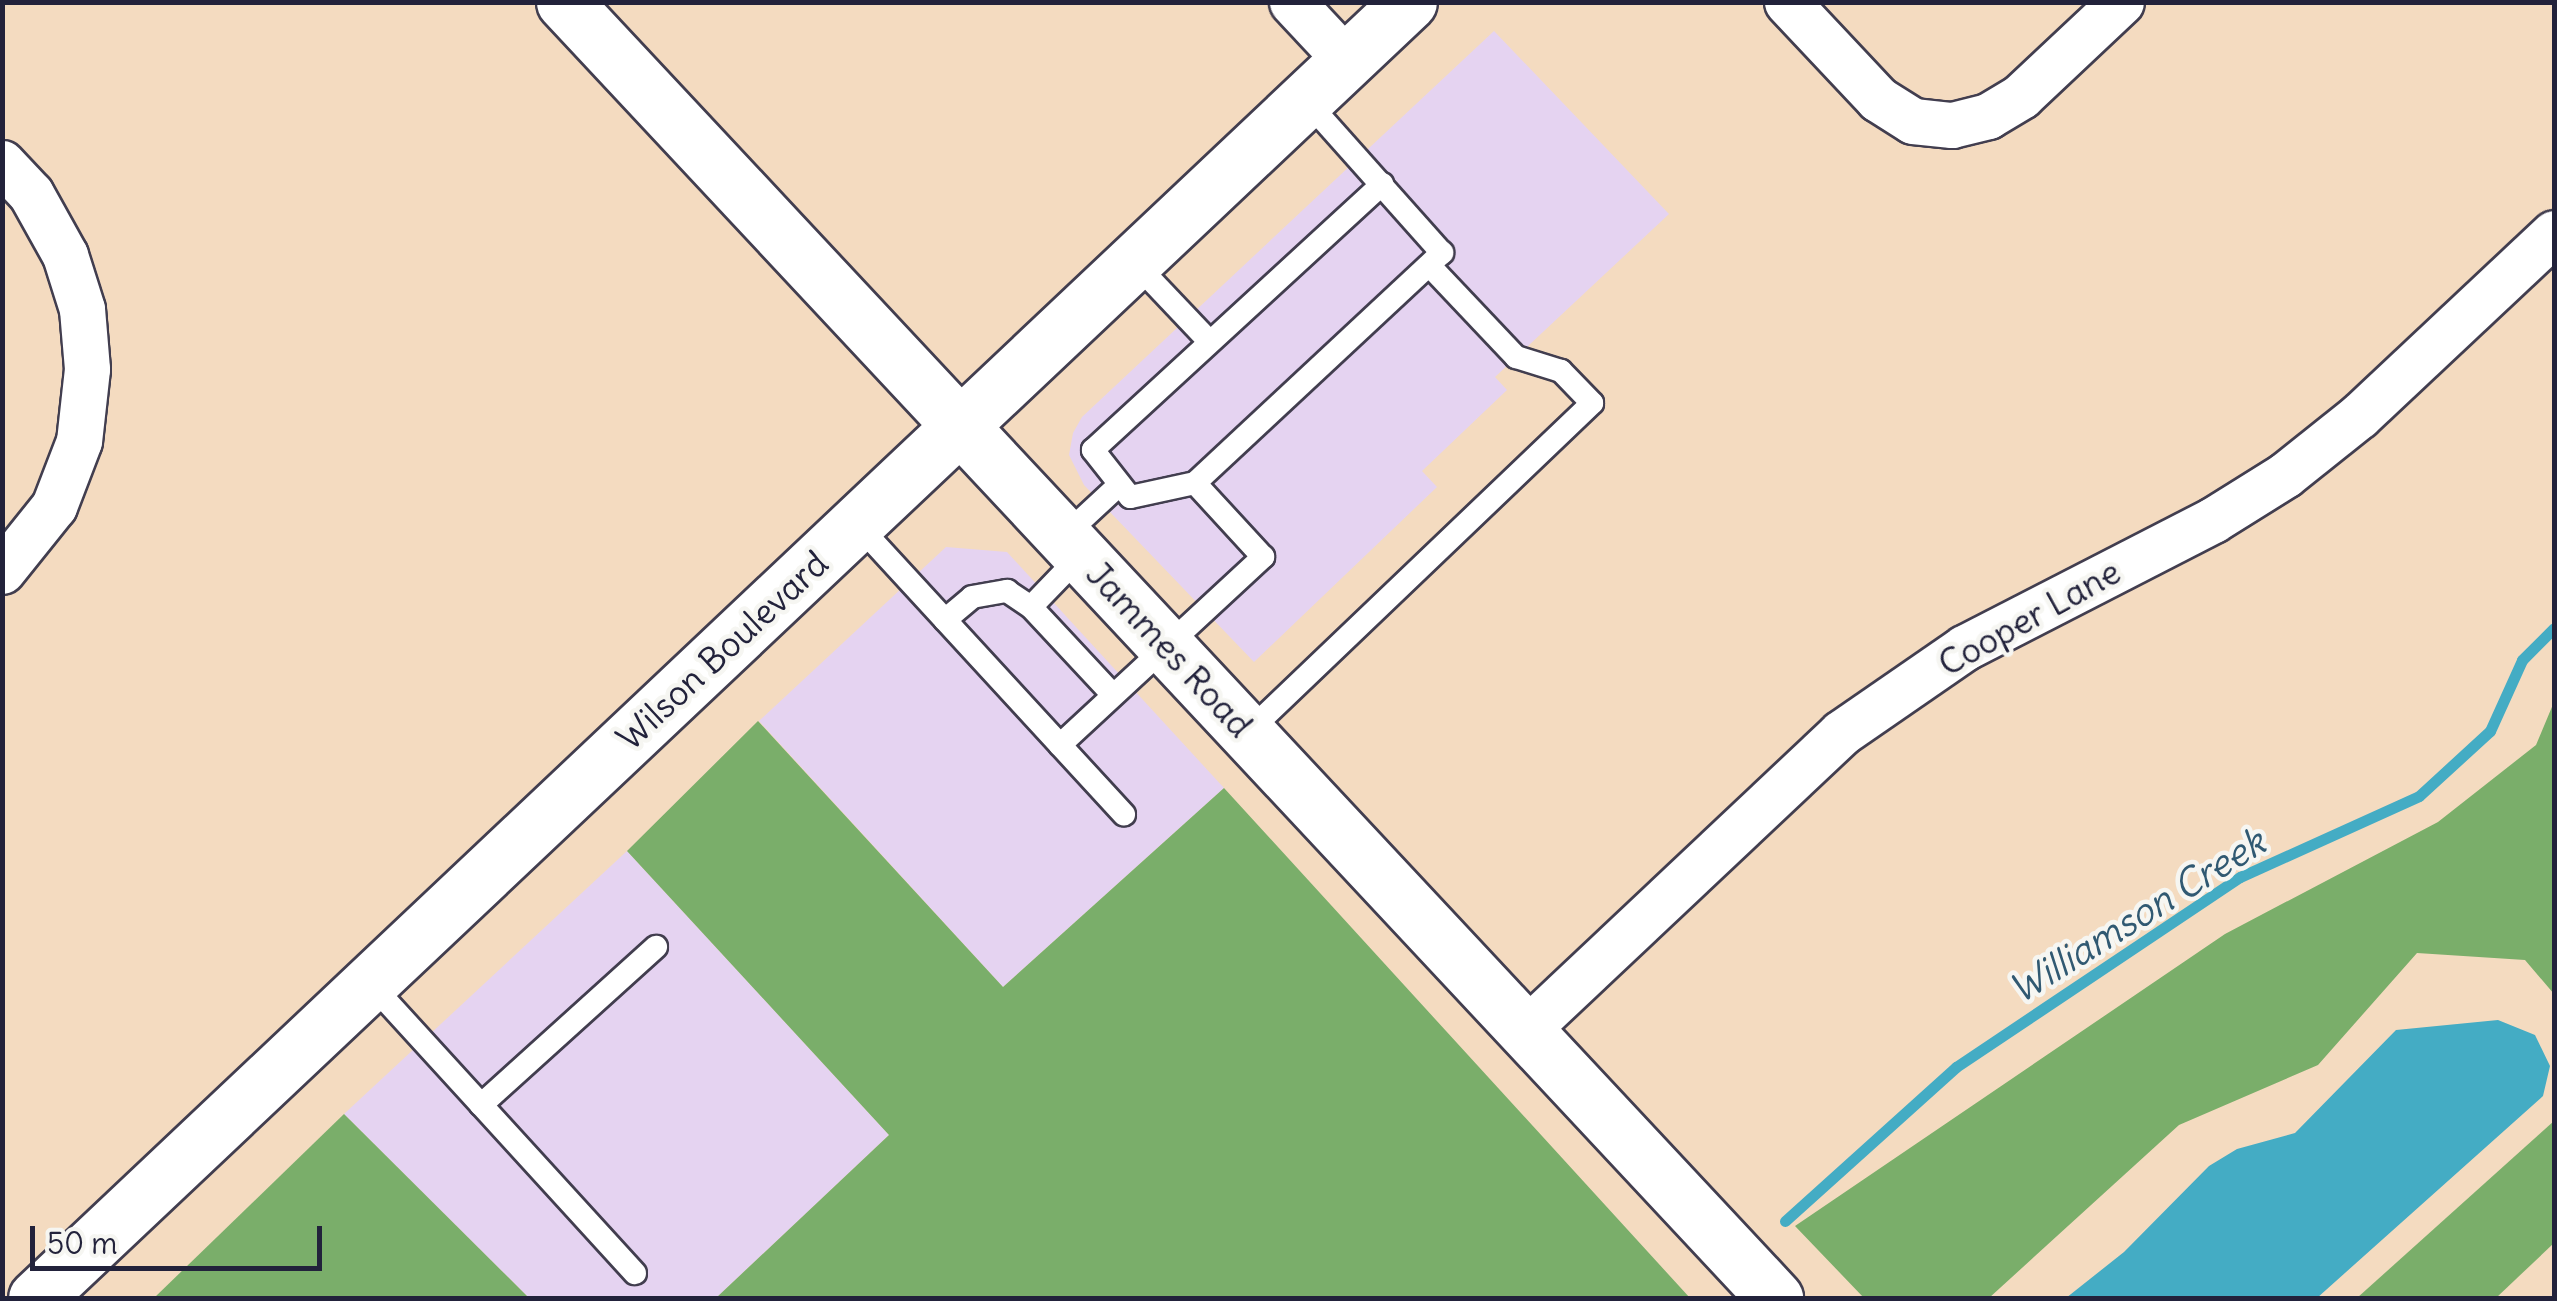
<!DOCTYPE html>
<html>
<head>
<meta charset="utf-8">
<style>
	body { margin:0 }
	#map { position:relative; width:2557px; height:1301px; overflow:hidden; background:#f4dbc0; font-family:Delius,sans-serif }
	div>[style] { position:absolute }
	.built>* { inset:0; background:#e5d3f1 }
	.forest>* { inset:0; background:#7aae6a }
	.water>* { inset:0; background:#44acc4 }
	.stream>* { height:11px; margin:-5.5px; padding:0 5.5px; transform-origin:5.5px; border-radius:5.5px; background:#44acc4 }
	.roads { filter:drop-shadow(2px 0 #423e4f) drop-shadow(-2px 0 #423e4f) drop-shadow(0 2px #423e4f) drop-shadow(0 -2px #423e4f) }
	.lane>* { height:22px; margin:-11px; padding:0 11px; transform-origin:11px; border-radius:11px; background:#fff }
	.street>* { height:45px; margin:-22.5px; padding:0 22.5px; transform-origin:22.5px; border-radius:22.5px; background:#fff }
	.secondary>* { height:55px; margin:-27.5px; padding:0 27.5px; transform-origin:27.5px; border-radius:27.5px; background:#fff }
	span { translate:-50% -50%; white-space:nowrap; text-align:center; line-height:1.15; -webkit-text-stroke:9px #f6f6f2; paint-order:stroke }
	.street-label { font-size:35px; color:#22223b }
	.water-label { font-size:38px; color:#305972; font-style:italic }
	.frame { position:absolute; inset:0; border:5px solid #22223b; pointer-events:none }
	.scale { position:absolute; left:30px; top:1226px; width:292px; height:45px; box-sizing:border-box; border:5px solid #22223b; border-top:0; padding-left:12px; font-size:30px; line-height:35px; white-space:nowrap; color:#22223b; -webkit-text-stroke:8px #f6f6f2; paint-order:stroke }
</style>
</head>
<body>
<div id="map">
	<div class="built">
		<div style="clip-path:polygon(1494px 31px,1669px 214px,1495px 377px,1507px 390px,1422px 471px,1437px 487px,1254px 662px,1084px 485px,1069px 455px,1073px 433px,1082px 417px)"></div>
		<div style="clip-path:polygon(946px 547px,1007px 552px,1224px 788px,1003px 987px,759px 721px)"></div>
		<div style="clip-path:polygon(627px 851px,889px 1135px,716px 1298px,529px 1298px,344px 1114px)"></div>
	</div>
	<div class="forest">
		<div style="clip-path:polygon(2554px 702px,2554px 994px,2525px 960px,2417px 953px,2318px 1065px,2179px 1125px,1989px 1298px,1864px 1298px,1795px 1226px,2225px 934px,2438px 822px,2536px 745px)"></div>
		<div style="clip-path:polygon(758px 721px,1003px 987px,1224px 788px,1690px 1298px,716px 1298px,889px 1135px,627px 851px)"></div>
		<div style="clip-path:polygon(344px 1114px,529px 1298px,154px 1298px)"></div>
		<div style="clip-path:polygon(2554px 1121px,2554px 1243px,2496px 1298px,2357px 1298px)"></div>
	</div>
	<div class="water">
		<div style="clip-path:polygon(2498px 1020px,2535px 1035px,2550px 1066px,2543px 1096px,2317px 1298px,2066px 1298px,2124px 1252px,2209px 1166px,2237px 1149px,2295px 1133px,2396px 1030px)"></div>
	</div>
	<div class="stream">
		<div style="left:1785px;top:1221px;width:230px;rotate:-42deg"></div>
		<div style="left:1956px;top:1067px;width:342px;rotate:-33.8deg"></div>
		<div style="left:2240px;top:877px;width:196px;rotate:-24.3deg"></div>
		<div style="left:2419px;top:796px;width:96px;rotate:-42.5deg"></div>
		<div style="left:2490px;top:731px;width:78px;rotate:-65.7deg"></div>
		<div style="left:2522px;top:660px;width:45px;rotate:-45deg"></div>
	</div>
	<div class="roads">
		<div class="lane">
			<div style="left:1134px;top:262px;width:108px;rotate:46.5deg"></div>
			<div style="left:1195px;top:483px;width:66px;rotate:167.8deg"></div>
			<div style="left:1130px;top:497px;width:60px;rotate:-128.2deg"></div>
			<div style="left:1093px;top:450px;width:393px;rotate:-42.6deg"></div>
			<div style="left:856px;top:523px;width:396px;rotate:47.4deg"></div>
			<div style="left:1064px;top:536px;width:75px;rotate:-42.8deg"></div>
			<div style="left:1081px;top:555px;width:72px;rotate:133.9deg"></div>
			<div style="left:1031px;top:607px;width:120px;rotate:47deg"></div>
			<div style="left:945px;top:620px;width:35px;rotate:-40deg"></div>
			<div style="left:972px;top:597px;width:36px;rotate:-10deg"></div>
			<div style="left:1007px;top:591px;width:29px;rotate:34deg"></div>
			<div style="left:1248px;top:732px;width:476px;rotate:-43.7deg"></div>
			<div style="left:1592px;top:403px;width:45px;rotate:-134.1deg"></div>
			<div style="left:1561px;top:371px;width:47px;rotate:-162.7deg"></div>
			<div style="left:1516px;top:357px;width:125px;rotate:-133.4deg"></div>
			<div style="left:1060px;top:745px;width:277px;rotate:-42.8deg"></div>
			<div style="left:1263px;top:557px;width:100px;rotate:-132.6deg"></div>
			<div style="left:1195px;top:483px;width:338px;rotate:-43deg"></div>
			<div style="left:1442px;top:253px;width:206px;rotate:-131.7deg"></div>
			<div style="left:370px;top:983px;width:393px;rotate:47.6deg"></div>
			<div style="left:481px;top:1105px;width:236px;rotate:-42.1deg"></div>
		</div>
		<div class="street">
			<div style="left:1292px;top:2px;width:81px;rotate:47deg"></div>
			<div style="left:1787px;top:2px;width:133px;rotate:46.8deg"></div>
			<div style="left:1878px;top:99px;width:41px;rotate:32.2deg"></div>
			<div style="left:1913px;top:121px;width:39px;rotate:6deg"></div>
			<div style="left:1952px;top:125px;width:37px;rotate:-14deg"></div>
			<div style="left:1988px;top:116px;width:39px;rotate:-31deg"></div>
			<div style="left:2021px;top:96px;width:137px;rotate:-43.2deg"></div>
			<div style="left:2px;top:163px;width:42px;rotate:46.9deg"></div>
			<div style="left:31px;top:194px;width:70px;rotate:60.9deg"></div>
			<div style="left:65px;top:255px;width:57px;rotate:72.5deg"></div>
			<div style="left:82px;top:309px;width:60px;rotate:85.2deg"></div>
			<div style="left:87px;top:369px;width:72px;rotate:96.3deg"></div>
			<div style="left:79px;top:441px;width:70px;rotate:111deg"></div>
			<div style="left:54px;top:506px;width:83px;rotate:128.7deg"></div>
			<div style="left:1525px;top:1031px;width:434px;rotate:-43.3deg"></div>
			<div style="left:1841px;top:733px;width:150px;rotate:-34.6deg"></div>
			<div style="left:1964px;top:648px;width:280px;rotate:-27.2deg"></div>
			<div style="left:2213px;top:520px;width:85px;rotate:-32deg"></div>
			<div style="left:2285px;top:475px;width:95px;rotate:-38.6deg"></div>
			<div style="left:2359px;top:416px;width:267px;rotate:-43.2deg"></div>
		</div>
		<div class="secondary">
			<div style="left:564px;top:2px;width:1774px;rotate:46.94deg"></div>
			<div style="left:36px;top:1298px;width:1888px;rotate:-43.35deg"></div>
		</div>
	</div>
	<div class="street-label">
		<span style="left:2029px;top:617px;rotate:-29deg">Cooper Lane</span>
		<span style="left:1170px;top:649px;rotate:47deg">Jammes Road</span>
		<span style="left:722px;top:650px;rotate:-43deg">Wilson Boulevard</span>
	</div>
	<div class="water-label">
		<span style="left:2137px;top:916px;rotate:-32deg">Williamson Creek</span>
	</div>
	<div class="frame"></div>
	<div class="scale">50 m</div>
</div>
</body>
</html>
